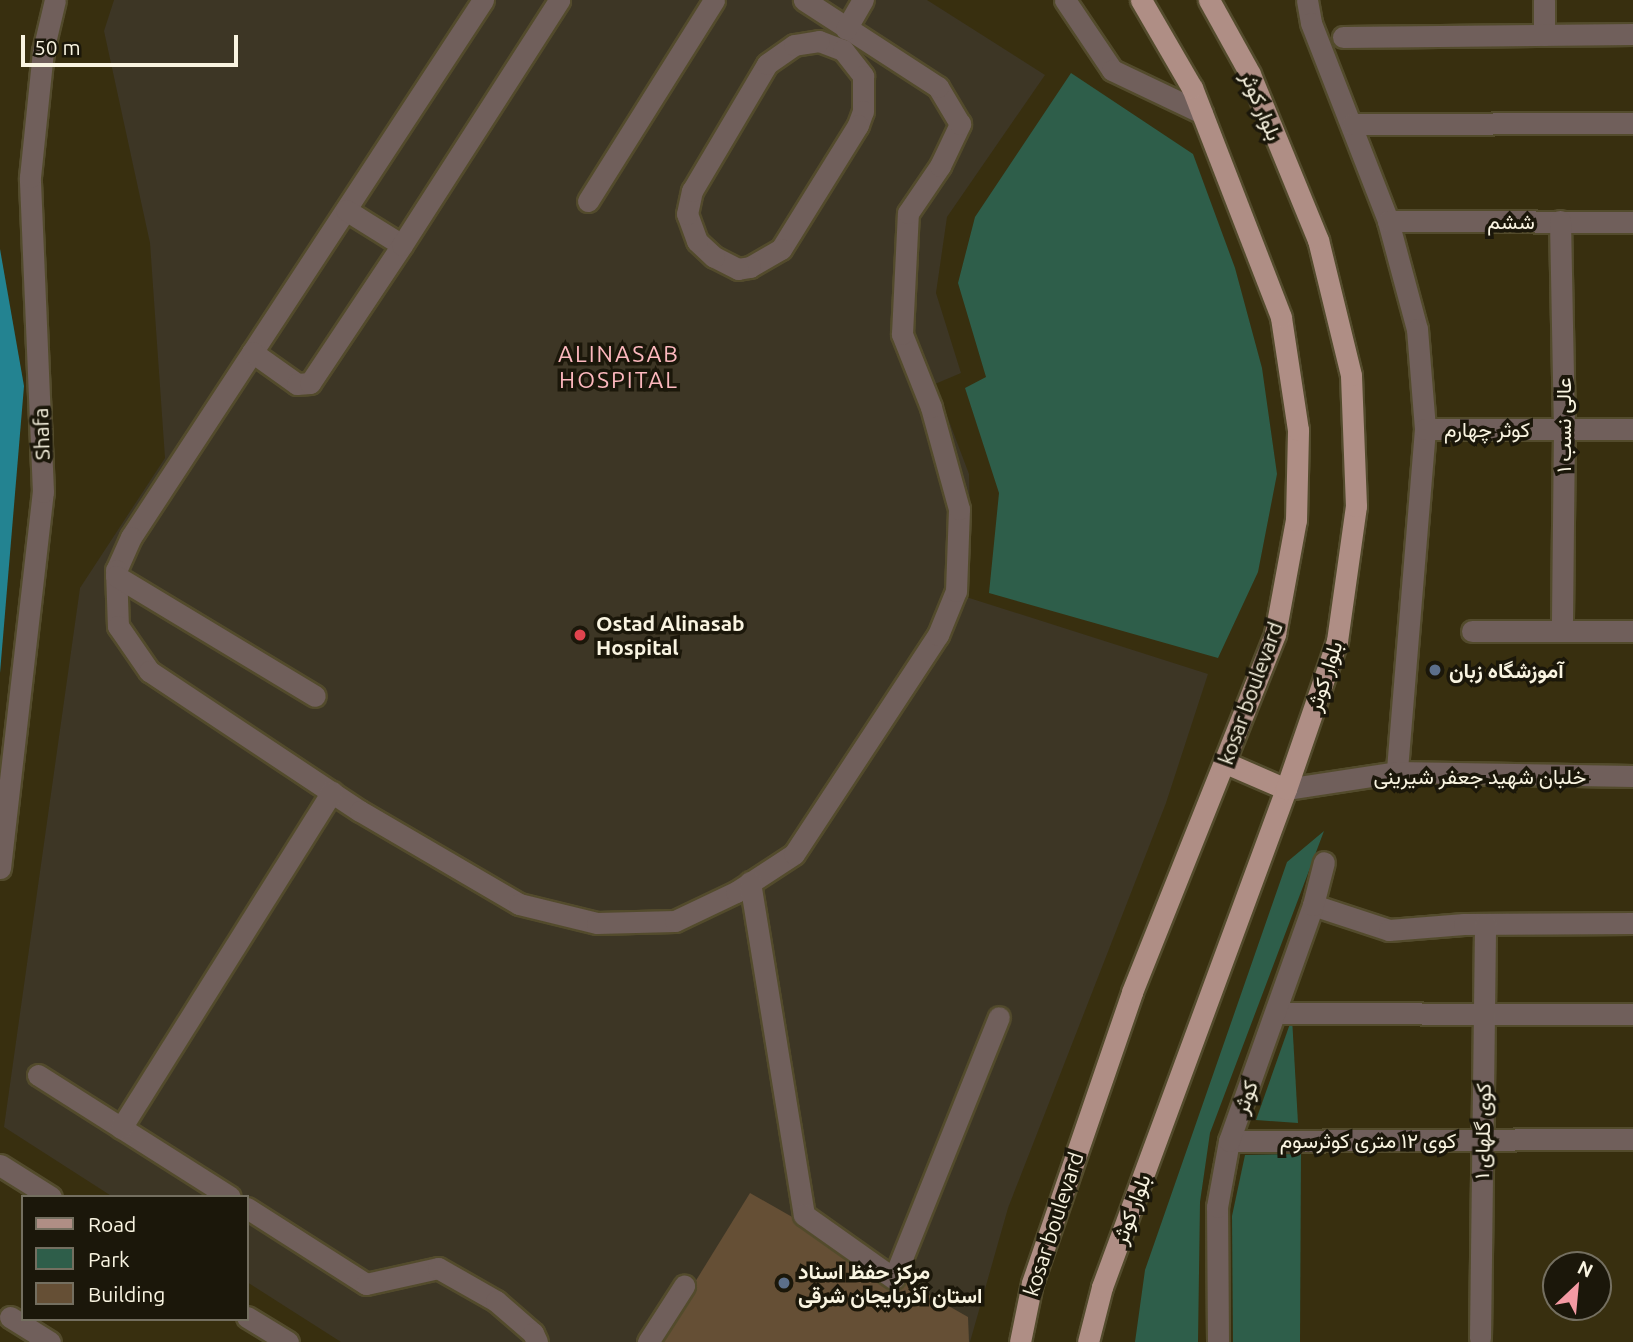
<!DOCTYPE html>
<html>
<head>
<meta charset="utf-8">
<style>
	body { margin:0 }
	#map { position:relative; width:1633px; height:1342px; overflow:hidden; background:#382f0f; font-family:Ubuntu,Vazirmatn,sans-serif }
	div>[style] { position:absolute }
	.medical>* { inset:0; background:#3d3625 }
	.green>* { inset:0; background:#2e5e4a }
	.water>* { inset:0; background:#238391 }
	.building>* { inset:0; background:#654f35 }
	.roads { filter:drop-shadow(2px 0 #534b2c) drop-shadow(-2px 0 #534b2c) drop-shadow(0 2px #534b2c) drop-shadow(0 -2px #534b2c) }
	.minor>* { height:21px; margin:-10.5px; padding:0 10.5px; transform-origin:10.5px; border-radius:10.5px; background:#705f5b }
	.major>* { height:21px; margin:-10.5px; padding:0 10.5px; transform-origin:10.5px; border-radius:10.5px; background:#af8e85 }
	.dots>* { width:19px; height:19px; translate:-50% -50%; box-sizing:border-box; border:4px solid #1b170a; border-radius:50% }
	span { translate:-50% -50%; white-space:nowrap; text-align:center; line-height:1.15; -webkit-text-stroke:7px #1b170a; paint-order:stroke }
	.street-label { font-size:21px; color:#f9f4e1 }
	.poi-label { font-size:21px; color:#f9f4e1; font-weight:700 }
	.left { translate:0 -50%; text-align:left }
	.neighbourhood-label { font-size:23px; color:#fdb8be; letter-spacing:2px }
	.legend { position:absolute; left:21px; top:1195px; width:228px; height:126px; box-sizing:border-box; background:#1b170a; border:2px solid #746f60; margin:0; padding:9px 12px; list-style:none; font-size:21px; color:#f9f4e1 }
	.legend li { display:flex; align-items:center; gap:14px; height:35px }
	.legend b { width:35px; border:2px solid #746f60 }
	.north { position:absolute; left:1542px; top:1251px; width:70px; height:70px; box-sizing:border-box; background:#1b170a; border:2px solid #746f60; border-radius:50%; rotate:26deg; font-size:19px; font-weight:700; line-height:28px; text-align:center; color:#f9f4e1 }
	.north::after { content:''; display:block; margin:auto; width:24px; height:32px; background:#f49aa3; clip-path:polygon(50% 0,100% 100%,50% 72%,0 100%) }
	.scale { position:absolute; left:21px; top:35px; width:217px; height:32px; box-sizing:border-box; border:4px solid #f9f4e1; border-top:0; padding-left:9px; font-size:21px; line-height:24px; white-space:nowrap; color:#f9f4e1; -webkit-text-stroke:5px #1b170a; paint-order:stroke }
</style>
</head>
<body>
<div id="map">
	<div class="medical">
		<div style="clip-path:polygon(114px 0,927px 0,1045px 75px,947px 217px,936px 293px,961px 373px,935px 384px,969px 474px,971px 551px,963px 596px,1208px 674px,1166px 803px,1008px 1208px,970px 1342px,341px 1342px,247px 1282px,247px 1197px,113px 1197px,4px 1127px,80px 588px,165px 458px,150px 243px,104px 31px)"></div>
	</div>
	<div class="green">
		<div style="clip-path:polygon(1071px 73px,1193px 154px,1235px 268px,1262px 368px,1277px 474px,1258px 572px,1218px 658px,989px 593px,999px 493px,965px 388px,986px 377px,958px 283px,975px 217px)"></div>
		<div style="clip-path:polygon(1324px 831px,1210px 1133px,1200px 1202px,1198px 1342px,1135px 1342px,1145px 1270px,1287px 862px)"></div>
		<div style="clip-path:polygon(1292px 1018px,1298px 1123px,1256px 1120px)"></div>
		<div style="clip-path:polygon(1301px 1154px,1300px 1342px,1233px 1342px,1232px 1216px,1245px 1155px)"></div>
	</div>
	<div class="water">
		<div style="clip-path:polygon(0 249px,24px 386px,0 673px)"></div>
	</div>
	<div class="building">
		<div style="clip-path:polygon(750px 1193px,968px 1317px,969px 1342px,658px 1342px)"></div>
	</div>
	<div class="roads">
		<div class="minor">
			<div style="left:483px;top:0;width:642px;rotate:123.24deg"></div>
			<div style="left:131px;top:537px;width:36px;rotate:114deg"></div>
			<div style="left:116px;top:570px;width:56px;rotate:88deg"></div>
			<div style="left:118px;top:626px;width:55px;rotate:55.4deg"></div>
			<div style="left:149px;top:671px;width:253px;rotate:33.6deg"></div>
			<div style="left:360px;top:811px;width:184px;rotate:30.3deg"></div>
			<div style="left:519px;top:904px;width:80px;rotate:13.7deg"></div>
			<div style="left:597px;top:923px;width:78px;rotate:-1.5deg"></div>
			<div style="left:675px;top:921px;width:68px;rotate:-25.4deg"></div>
			<div style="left:736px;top:892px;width:69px;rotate:-33.2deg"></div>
			<div style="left:794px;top:854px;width:262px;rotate:-56.7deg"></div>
			<div style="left:938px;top:635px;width:48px;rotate:-67.8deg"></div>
			<div style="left:956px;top:591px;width:82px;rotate:-87.9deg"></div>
			<div style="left:959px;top:509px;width:106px;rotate:-105.4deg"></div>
			<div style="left:931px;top:407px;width:79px;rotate:-111.7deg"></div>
			<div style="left:902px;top:334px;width:121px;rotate:-87.2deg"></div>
			<div style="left:908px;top:213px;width:57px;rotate:-55.8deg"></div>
			<div style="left:940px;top:166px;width:47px;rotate:-64.5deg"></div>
			<div style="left:960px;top:124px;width:43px;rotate:-120.7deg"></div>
			<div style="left:938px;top:87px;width:160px;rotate:-147deg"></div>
			<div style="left:1065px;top:0;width:84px;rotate:56.1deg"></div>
			<div style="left:1112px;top:70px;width:100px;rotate:25.5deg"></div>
			<div style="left:1307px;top:0;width:23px;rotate:80deg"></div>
			<div style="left:1311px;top:23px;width:212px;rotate:68.7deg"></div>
			<div style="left:1388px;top:221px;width:112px;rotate:75deg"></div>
			<div style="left:1417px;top:329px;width:100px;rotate:85.4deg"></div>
			<div style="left:1425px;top:429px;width:344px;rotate:94.7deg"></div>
			<div style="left:1544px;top:0;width:35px;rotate:90deg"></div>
			<div style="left:846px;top:29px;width:34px;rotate:-60deg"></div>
			<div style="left:1343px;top:37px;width:290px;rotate:-0.6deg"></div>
			<div style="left:819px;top:41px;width:26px;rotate:21deg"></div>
			<div style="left:843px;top:50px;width:33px;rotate:52deg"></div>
			<div style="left:863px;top:76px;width:35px;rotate:90deg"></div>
			<div style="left:863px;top:111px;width:15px;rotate:110deg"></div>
			<div style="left:858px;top:125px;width:146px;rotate:121.8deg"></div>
			<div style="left:781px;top:249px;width:36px;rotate:150deg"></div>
			<div style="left:750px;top:267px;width:12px;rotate:171deg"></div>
			<div style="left:738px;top:269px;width:27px;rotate:-153deg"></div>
			<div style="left:714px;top:257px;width:23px;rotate:-137deg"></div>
			<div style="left:697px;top:241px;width:29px;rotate:-110deg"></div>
			<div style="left:687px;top:214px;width:24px;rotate:-78deg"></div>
			<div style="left:692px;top:191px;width:147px;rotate:-59.4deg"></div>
			<div style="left:767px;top:64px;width:33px;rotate:-35deg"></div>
			<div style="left:794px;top:45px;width:25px;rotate:-9deg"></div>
			<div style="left:1352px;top:124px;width:281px;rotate:-0.2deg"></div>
			<div style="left:588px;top:201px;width:237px;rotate:-57.9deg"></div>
			<div style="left:346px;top:210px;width:66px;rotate:32deg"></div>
			<div style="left:1388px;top:221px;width:245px;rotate:0.2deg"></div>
			<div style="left:1560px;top:221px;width:208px;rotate:88.9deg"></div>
			<div style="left:1564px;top:429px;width:201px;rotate:90.6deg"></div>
			<div style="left:252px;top:352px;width:55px;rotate:35.4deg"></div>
			<div style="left:297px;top:384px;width:13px;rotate:-4deg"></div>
			<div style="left:310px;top:383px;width:166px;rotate:-56.3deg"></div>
			<div style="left:402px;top:245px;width:291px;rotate:-57.3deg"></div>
			<div style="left:1425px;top:429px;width:208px"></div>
			<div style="left:116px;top:576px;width:232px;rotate:31.1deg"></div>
			<div style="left:1472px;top:631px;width:161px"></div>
			<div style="left:1286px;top:789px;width:112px;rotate:-8.7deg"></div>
			<div style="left:1397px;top:772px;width:236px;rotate:1deg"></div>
			<div style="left:0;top:868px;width:378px;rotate:-83.5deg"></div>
			<div style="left:43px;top:492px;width:315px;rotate:-92.4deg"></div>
			<div style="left:30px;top:177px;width:127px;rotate:-84.1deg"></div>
			<div style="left:43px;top:51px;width:52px;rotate:-76.8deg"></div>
			<div style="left:750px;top:882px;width:337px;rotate:80.8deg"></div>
			<div style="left:804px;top:1215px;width:109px;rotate:35.3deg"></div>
			<div style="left:1313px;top:905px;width:80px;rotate:18.2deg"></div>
			<div style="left:1389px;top:930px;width:75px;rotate:-4.6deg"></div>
			<div style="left:1464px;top:924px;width:169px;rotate:-0.3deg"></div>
			<div style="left:1276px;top:1013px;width:357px;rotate:0.2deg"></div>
			<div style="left:38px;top:1075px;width:227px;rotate:32.4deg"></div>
			<div style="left:121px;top:1128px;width:397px;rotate:-57.9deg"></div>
			<div style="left:1229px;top:1141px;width:404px;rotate:-0.3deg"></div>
			<div style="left:0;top:1165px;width:60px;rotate:32.1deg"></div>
			<div style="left:247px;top:1208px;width:141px;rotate:32.6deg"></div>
			<div style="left:366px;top:1284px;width:74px;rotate:-12.5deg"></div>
			<div style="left:438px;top:1268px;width:67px;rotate:29.6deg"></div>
			<div style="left:496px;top:1301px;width:49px;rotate:40.9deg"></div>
			<div style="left:533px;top:1333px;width:10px;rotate:66deg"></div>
			<div style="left:894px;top:1278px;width:281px;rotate:-68.1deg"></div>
			<div style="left:10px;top:1317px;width:47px;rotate:32deg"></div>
			<div style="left:247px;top:1317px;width:48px;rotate:31.4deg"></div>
			<div style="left:1480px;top:1338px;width:414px;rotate:-89.3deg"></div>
			<div style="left:648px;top:1342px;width:67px;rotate:-57.3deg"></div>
			<div style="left:1218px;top:1342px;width:135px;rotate:-90.4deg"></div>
			<div style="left:1217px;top:1207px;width:67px;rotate:-79.7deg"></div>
			<div style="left:1229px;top:1141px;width:251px;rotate:-70.4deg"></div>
			<div style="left:1313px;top:905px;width:44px;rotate:-75.7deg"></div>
		</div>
		<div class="major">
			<div style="left:1226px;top:763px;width:65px;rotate:23.4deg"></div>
			<div style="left:1020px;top:1342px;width:60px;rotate:-78.5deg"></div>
			<div style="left:1032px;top:1283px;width:308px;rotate:-71deg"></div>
			<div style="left:1132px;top:992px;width:386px;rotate:-68.2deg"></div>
			<div style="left:1275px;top:634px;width:116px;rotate:-79.6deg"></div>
			<div style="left:1296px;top:520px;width:90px;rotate:-88.7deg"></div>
			<div style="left:1298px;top:430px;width:114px;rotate:-98.6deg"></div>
			<div style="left:1281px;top:317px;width:246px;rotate:-111.2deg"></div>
			<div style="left:1192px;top:88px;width:102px;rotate:-120.1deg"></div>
			<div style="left:1088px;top:1342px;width:57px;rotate:-75.7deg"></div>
			<div style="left:1102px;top:1287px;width:531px;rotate:-69.72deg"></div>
			<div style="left:1286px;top:789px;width:157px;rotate:-71deg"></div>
			<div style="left:1337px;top:641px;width:136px;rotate:-82deg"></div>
			<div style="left:1356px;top:506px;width:131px;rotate:-92.2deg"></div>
			<div style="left:1351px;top:375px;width:139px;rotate:-103.7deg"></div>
			<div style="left:1318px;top:240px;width:179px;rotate:-112.3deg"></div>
			<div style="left:1250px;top:74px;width:85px;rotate:-119deg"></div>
		</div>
	</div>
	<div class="dots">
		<div style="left:580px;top:635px;background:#e0444e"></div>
		<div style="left:1435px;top:670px;background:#5c6f8a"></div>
		<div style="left:784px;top:1283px;background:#5c6f8a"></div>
	</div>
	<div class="street-label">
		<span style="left:1262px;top:106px;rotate:67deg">بلوار کوثر</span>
		<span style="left:1511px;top:221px">ششم</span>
		<span style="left:1563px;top:425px;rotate:-90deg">عالی نسب ۱</span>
		<span style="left:1487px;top:429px">کوثر چهارم</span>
		<span style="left:41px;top:434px;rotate:-92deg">Shafa</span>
		<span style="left:1324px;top:676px;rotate:-72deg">بلوار کوثر</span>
		<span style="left:1250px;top:693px;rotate:-70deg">kosar boulevard</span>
		<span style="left:1480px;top:776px">خلبان شهید جعفر شیرینی</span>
		<span style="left:1245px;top:1097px;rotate:-70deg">کوثر</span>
		<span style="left:1482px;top:1131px;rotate:-89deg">کوی گلهای ۱</span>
		<span style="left:1368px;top:1140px">کوی ۱۲ متری کوثرسوم</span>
		<span style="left:1131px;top:1209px;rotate:-70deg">بلوار کوثر</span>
		<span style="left:1053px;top:1224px;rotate:-72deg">kosar boulevard</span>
	</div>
	<div class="poi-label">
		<span class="left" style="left:596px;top:635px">Ostad Alinasab<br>Hospital</span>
		<span class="left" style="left:1449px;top:670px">آموزشگاه زبان</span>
		<span class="left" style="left:798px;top:1283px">مرکز حفظ اسناد<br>استان آذربایجان شرقی</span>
	</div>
	<div class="neighbourhood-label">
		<span style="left:619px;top:367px">ALINASAB<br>HOSPITAL</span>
	</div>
	<ul class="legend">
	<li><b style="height:9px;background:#af8e85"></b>Road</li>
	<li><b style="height:19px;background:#2e5e4a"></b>Park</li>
	<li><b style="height:19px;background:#654f35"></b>Building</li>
	</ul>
	<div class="north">N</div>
	<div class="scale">50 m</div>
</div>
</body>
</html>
